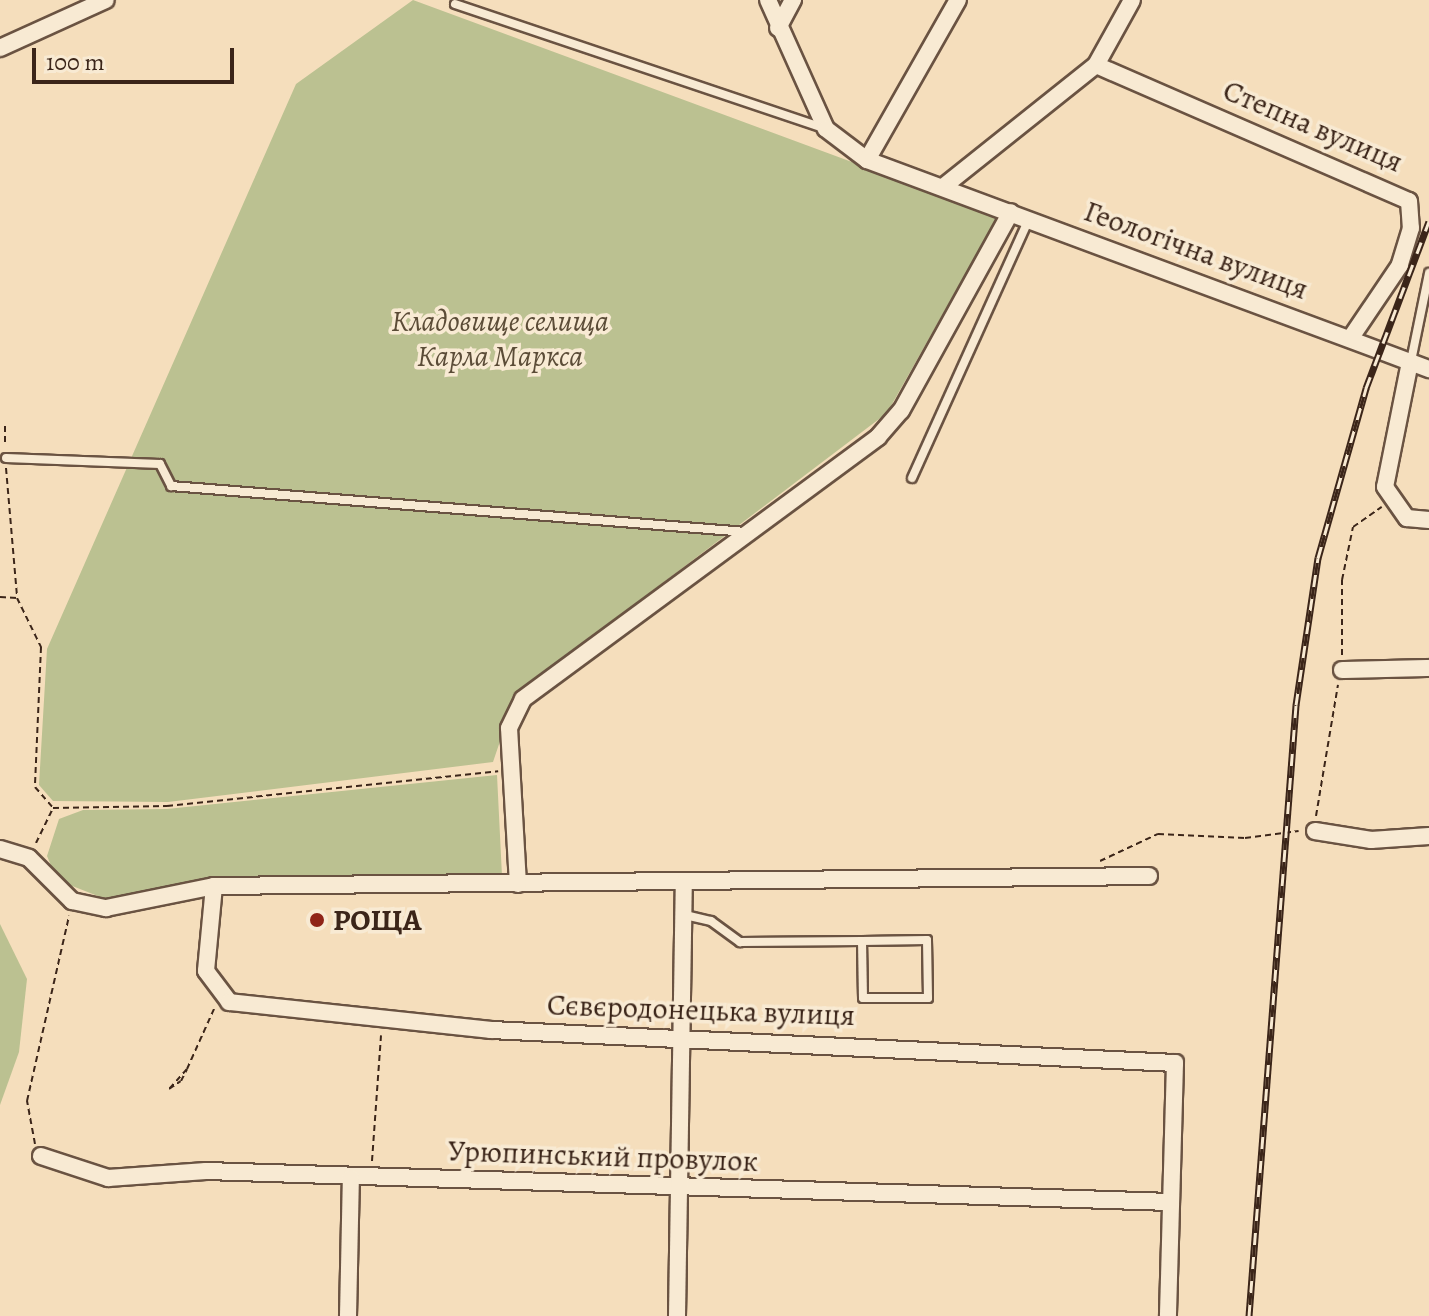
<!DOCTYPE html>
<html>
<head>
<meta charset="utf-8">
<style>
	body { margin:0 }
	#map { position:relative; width:1429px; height:1316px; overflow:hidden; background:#f5debc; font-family:Alegreya,serif }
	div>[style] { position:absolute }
	.green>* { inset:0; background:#bbc191 }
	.path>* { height:2px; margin-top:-1px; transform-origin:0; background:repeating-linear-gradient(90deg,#3b2519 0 6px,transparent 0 10px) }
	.roads { filter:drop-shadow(2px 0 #6a5342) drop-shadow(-2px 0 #6a5342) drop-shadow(0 2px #6a5342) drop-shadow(0 -2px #6a5342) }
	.service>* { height:8px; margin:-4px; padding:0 4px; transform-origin:4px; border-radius:4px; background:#f8ead3 }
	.minor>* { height:16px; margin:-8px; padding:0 8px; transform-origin:8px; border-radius:8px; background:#f8ead3 }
	.rail>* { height:7px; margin-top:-3.5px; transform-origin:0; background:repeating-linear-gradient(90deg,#f8ead3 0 12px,#3b2519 0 24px); box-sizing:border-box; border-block:2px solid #3b2519 }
	.dots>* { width:22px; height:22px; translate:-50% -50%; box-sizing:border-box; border:4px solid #f8ead3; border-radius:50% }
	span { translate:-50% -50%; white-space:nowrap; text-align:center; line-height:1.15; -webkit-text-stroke:7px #f8ead3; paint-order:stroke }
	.street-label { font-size:30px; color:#3b2519 }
	.park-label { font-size:30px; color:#5b4c37; font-style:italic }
	.poi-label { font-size:30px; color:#3b2519; font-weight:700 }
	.left { translate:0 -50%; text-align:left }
	.scale { position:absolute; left:32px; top:48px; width:202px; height:36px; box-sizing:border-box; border:4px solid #3b2519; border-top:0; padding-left:10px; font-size:24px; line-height:28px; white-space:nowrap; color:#3b2519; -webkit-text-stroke:6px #f8ead3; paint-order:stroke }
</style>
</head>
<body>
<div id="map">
	<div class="green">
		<div style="clip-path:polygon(413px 0,998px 216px,887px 413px,516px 694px,493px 762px,168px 802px,53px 801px,39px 785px,47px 649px,296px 84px)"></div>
		<div style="clip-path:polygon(497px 775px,502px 876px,215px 879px,108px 900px,57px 880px,47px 856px,59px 819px,83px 810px,167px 809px)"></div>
		<div style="clip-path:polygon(0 924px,27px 979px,19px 1052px,0 1105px)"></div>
	</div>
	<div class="path">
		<div style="left:5px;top:426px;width:20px;rotate:90deg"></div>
		<div style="left:6px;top:468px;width:129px;rotate:85.1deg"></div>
		<div style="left:0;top:597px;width:17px;rotate:3deg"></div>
		<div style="left:17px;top:598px;width:55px;rotate:63.9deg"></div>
		<div style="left:41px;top:647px;width:140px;rotate:92.5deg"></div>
		<div style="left:35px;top:787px;width:28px;rotate:49deg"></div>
		<div style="left:53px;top:808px;width:114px;rotate:-1deg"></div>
		<div style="left:167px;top:806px;width:333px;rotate:-6deg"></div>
		<div style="left:1342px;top:655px;width:75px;rotate:-90deg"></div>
		<div style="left:1342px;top:580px;width:54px;rotate:-78.3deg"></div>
		<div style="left:1353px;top:527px;width:35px;rotate:-35deg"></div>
		<div style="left:1316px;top:816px;width:133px;rotate:-80.5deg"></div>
		<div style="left:36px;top:843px;width:37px;rotate:-64deg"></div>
		<div style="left:1100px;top:861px;width:64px;rotate:-25deg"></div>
		<div style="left:1158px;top:834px;width:87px;rotate:2.6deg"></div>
		<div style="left:1245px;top:838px;width:54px;rotate:-7.4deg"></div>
		<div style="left:187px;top:1069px;width:27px;rotate:132deg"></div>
		<div style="left:169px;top:1089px;width:14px;rotate:-34deg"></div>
		<div style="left:181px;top:1081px;width:13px;rotate:-63deg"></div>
		<div style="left:187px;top:1069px;width:66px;rotate:-65.8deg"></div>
		<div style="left:35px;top:1144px;width:44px;rotate:-100.5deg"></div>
		<div style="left:27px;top:1101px;width:190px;rotate:-77.2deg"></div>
		<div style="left:372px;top:1161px;width:126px;rotate:-85.9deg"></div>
	</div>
	<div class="roads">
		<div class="service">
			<div style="left:455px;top:4px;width:391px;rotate:18.6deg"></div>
			<div style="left:1411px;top:361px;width:90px;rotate:-78.4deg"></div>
			<div style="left:6px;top:458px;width:154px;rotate:2.2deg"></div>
			<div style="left:160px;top:464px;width:25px;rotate:63deg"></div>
			<div style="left:171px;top:486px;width:577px;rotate:4.57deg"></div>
			<div style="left:912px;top:478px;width:284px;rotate:-65.7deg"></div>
			<div style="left:685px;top:915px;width:27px;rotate:13deg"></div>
			<div style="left:711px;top:921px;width:36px;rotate:36deg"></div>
			<div style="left:740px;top:942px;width:122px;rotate:-0.5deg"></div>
			<div style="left:862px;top:941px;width:65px;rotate:-0.9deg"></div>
			<div style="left:927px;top:940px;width:58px;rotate:89deg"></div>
			<div style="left:928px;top:998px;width:65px;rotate:180deg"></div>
			<div style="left:863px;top:998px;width:57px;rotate:-91deg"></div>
		</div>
		<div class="minor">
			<div style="left:768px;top:0;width:141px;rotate:65.8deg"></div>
			<div style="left:826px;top:129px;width:51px;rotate:37.1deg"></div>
			<div style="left:867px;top:160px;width:600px;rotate:20.4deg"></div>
			<div style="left:778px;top:28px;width:32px;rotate:-62deg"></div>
			<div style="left:0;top:48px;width:116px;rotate:-24.4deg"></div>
			<div style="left:1096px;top:65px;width:341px;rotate:23.5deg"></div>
			<div style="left:1409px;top:201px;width:27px;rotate:86deg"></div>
			<div style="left:1411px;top:228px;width:39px;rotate:107deg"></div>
			<div style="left:1400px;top:265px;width:86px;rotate:124.1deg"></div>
			<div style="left:867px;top:160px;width:184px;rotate:-60.4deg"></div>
			<div style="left:943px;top:187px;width:196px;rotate:-38.6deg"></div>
			<div style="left:1096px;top:65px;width:74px;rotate:-61deg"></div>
			<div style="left:1410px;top:362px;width:127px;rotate:101.3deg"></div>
			<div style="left:1385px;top:487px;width:38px;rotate:55deg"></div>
			<div style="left:1407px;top:518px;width:22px;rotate:5deg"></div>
			<div style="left:1342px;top:670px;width:87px;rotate:-1.3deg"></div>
			<div style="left:1315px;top:831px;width:57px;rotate:9.1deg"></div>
			<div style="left:1371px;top:840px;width:58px;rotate:-3.9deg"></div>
			<div style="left:0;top:849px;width:30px;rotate:17deg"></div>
			<div style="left:29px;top:858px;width:61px;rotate:45deg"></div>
			<div style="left:72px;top:901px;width:35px;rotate:12deg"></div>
			<div style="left:106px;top:908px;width:110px;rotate:-11.5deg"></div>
			<div style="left:214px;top:886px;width:935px;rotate:-0.61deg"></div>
			<div style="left:518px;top:884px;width:156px;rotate:-93.3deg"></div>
			<div style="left:509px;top:728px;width:32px;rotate:-64deg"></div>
			<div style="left:523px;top:699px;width:441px;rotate:-36.4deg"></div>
			<div style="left:878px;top:437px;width:35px;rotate:-49deg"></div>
			<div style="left:901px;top:411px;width:227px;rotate:-61.1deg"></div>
			<div style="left:214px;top:886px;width:85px;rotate:95.4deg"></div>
			<div style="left:206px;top:971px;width:39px;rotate:53deg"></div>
			<div style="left:229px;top:1002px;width:263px;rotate:6.1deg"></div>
			<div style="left:491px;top:1030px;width:685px;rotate:2.76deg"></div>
			<div style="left:1175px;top:1063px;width:253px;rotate:91.6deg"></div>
			<div style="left:41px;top:1156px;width:71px;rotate:18.2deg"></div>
			<div style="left:108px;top:1178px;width:98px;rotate:-4.1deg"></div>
			<div style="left:206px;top:1171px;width:963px;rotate:1.84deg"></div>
			<div style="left:348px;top:1316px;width:138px;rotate:-88.8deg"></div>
			<div style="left:677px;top:1316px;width:433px;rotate:-89.1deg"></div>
		</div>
	</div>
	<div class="rail">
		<div style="left:1249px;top:1316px;width:613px;rotate:-85.6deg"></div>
		<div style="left:1296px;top:705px;width:149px;rotate:-81.5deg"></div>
		<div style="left:1318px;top:558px;width:177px;rotate:-74.2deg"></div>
		<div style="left:1366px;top:388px;width:178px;rotate:-69.3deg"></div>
	</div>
	<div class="dots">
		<div style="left:317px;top:920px;background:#8f2418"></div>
	</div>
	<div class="street-label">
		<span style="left:1313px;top:126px;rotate:23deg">Степна вулиця</span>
		<span style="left:1196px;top:250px;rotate:20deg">Геологічна вулиця</span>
		<span style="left:701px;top:1010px;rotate:2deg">Сєвєродонецька вулиця</span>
		<span style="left:603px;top:1156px;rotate:2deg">Урюпинський провулок</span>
	</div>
	<div class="park-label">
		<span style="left:500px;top:338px">Кладовище селища<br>Карла Маркса</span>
	</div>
	<div class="poi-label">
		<span class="left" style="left:333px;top:920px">РОЩА</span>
	</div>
	<div class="scale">100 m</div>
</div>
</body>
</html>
